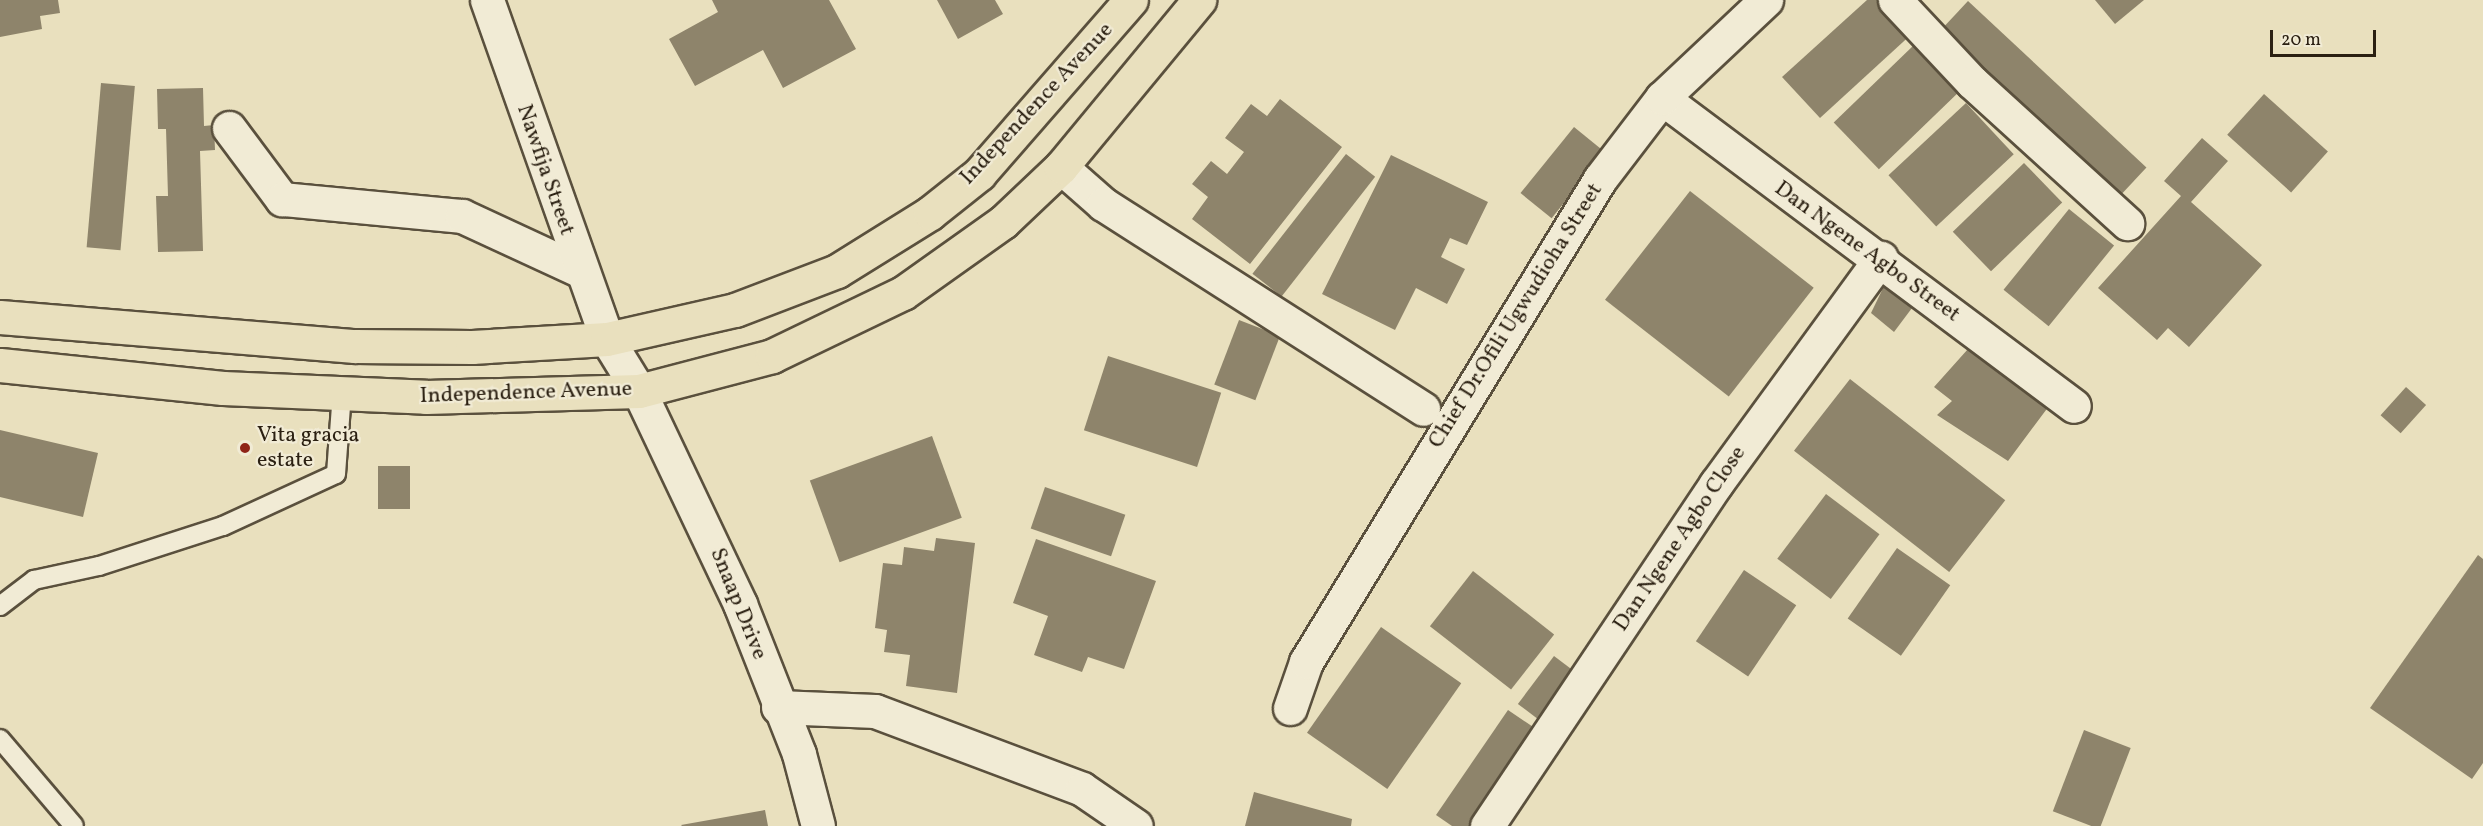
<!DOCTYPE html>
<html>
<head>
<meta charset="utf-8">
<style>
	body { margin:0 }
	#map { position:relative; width:2483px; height:826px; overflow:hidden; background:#e9e0be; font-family:Vollkorn,serif }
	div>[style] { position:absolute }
	.building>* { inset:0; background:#8e846b; transform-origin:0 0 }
	.roads { filter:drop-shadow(2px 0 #5a503d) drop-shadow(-2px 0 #5a503d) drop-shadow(0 2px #5a503d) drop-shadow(0 -2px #5a503d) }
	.lane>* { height:18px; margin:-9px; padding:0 9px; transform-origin:9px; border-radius:9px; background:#f1ebd5 }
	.street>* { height:33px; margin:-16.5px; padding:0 16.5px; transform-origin:16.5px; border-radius:16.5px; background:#f1ebd5 }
	.secondary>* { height:33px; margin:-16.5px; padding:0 16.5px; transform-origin:16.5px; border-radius:16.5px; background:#f1ebd5 }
	.primary>* { height:33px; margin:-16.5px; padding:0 16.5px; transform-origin:16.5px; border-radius:16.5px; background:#e9e0be }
	.dots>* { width:16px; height:16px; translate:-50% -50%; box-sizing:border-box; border:3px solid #f1ebd5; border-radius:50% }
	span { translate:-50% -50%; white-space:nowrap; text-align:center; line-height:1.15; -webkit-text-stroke:4.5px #f1ebd5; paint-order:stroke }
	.street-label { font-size:22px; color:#2b2012 }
	.poi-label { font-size:22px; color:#2b2012 }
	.left { translate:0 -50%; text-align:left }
	.scale { position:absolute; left:2270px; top:30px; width:106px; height:27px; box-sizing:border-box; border:3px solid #2b2012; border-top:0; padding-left:8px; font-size:18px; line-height:21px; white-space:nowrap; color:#2b2012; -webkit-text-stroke:4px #f1ebd5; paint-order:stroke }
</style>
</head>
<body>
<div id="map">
	<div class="building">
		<div style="clip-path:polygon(0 0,58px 0,60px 13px,40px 16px,42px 29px,0 37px)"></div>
		<div style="clip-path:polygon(712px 0,829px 0,856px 49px,783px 88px,763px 50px,695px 86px,669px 39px,718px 12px)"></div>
		<div style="clip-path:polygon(937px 0,995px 0,1003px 14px,958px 39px)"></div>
		<div style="clip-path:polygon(1867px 0,1886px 0,1915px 31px,1820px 118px,1782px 77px)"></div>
		<div style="clip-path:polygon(2095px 0,2144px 0,2115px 24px)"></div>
		<div style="left:1968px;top:1px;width:244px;height:51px;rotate:43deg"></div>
		<div style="left:1915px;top:44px;width:65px;height:113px;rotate:46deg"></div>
		<div style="left:101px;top:83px;width:34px;height:165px;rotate:5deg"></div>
		<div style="clip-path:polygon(203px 88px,204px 126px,214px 125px,215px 150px,200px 151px,203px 251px,158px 252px,156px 196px,168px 196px,166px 129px,158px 129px,157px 89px)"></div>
		<div style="left:2264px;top:94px;width:86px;height:55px;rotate:42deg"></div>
		<div style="clip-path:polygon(1280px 99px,1342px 147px,1250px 264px,1192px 219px,1208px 197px,1192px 184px,1211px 161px,1227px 174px,1244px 152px,1225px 138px,1251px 104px,1267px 116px)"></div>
		<div style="left:1966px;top:103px;width:70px;height:106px;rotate:47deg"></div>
		<div style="left:1574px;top:127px;width:40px;height:85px;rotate:39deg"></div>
		<div style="clip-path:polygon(2202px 138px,2228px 161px,2191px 202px,2262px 265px,2189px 347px,2168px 328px,2157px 340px,2098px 288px,2181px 196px,2164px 181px)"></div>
		<div style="left:1346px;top:154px;width:37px;height:152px;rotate:38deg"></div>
		<div style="clip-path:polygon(1391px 155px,1488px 202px,1467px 245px,1450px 238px,1441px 257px,1465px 269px,1447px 304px,1416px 288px,1395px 330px,1322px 294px)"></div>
		<div style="left:2024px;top:163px;width:55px;height:99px;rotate:46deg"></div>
		<div style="left:1690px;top:191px;width:157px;height:138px;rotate:38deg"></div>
		<div style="left:2069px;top:209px;width:58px;height:104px;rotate:39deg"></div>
		<div style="clip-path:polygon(1886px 282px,1918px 300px,1894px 332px,1871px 313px)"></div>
		<div style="left:1239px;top:320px;width:44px;height:69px;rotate:21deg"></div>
		<div style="clip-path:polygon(1968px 349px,2049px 406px,2008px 461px,1937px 415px,1952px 401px,1934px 387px)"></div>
		<div style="left:1108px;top:356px;width:119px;height:78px;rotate:18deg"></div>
		<div style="left:1850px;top:379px;width:197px;height:91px;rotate:38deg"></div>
		<div style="left:2406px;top:387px;width:27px;height:38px;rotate:42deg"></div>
		<div style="clip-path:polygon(0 430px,98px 453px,83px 517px,0 497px)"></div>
		<div style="left:932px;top:436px;width:87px;height:130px;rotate:70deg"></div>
		<div style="left:378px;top:466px;width:32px;height:43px"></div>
		<div style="left:1045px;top:487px;width:85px;height:44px;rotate:19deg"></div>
		<div style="left:1826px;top:494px;width:67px;height:81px;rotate:37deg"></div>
		<div style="clip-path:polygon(936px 538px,975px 543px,957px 693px,906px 686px,910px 655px,884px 652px,887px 630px,875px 628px,883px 563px,902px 565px,904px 547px,934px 551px)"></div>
		<div style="clip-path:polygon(1036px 539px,1156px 581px,1124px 669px,1088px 657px,1082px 672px,1034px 655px,1048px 616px,1013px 603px)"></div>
		<div style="left:1897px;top:548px;width:65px;height:86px;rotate:35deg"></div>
		<div style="clip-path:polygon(2478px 555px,2483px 559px,2483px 763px,2472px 779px,2370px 708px)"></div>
		<div style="left:1744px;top:570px;width:63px;height:86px;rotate:34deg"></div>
		<div style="left:1473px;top:571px;width:103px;height:70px;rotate:38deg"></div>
		<div style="left:1381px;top:627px;width:98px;height:129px;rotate:35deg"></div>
		<div style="left:1554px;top:656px;width:34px;height:60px;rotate:37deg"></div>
		<div style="clip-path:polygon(1508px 710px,1542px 733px,1478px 826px,1452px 826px,1436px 815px)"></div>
		<div style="left:2084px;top:730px;width:50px;height:87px;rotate:21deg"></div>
		<div style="clip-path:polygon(1254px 792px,1352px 819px,1351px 826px,1245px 826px)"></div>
		<div style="clip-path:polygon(765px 810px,768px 826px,682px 826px,681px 825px)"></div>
	</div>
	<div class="roads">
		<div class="lane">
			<div style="left:0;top:606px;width:43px;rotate:-37.4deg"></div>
			<div style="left:34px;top:580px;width:66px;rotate:-12.2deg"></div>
			<div style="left:99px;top:566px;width:130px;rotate:-17.9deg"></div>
			<div style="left:223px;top:526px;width:124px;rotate:-24.7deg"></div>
			<div style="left:336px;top:474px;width:81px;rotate:-85.8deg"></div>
			<div style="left:0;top:739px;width:114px;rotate:49.6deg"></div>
		</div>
		<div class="street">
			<div style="left:1895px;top:0;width:112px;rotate:46.8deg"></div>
			<div style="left:1972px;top:82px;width:210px;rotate:42.3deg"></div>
			<div style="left:1662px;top:98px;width:514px;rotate:36.78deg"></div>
			<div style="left:229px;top:128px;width:89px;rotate:53.3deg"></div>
			<div style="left:282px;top:199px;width:181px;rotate:5.4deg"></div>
			<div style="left:462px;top:216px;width:131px;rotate:24.8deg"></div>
			<div style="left:1061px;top:167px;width:56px;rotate:41.4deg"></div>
			<div style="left:1103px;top:204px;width:380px;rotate:32.6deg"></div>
			<div style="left:607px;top:339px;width:61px;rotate:58.4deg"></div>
			<div style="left:778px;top:707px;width:97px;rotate:2.4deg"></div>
			<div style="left:875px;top:711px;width:221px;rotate:20.6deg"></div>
			<div style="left:1082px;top:789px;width:65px;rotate:34.4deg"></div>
			<div style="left:1290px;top:708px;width:49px;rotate:-70.8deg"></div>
			<div style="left:1306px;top:662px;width:565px;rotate:-58.67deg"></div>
			<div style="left:1600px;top:179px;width:102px;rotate:-52.6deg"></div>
			<div style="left:1662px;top:98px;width:143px;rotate:-43.3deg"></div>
			<div style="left:1487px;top:826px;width:412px;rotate:-56.2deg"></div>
			<div style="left:1716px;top:484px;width:280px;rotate:-53.9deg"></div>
		</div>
		<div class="secondary">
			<div style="left:487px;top:0;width:360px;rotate:70.5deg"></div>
			<div style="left:639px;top:391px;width:236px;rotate:64.6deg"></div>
			<div style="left:740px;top:604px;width:161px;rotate:68.5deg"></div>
			<div style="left:799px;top:754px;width:74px;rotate:75.2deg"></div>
		</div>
		<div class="primary">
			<div style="left:0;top:317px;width:356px;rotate:4.7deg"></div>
			<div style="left:355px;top:346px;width:117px;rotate:0.5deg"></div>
			<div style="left:472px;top:347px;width:135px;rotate:-3.4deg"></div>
			<div style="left:607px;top:339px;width:131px;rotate:-12.8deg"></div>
			<div style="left:735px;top:310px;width:109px;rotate:-20.9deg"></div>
			<div style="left:837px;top:271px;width:110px;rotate:-31.9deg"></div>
			<div style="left:930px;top:213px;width:63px;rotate:-38.5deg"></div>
			<div style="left:979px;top:174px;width:231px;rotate:-48.9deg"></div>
			<div style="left:0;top:365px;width:224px;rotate:5.9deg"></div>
			<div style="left:223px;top:388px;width:203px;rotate:2.5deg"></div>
			<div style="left:426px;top:397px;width:213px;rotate:-1.6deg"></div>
			<div style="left:639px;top:391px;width:138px;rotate:-14.7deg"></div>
			<div style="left:772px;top:356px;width:145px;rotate:-25.7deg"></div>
			<div style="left:903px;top:293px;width:123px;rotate:-35.4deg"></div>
			<div style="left:1003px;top:222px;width:80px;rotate:-43.5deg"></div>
			<div style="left:1061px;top:167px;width:217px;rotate:-50.4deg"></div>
		</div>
	</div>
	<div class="dots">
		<div style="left:245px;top:448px;background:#8f2418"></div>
	</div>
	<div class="street-label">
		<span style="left:1037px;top:104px;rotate:-47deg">Independence Avenue</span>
		<span style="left:545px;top:170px;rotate:71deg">Nawfija Street</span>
		<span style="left:1867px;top:252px;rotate:36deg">Dan Ngene Agbo Street</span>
		<span style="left:1516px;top:316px;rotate:-58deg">Chief Dr.Ofili Ugwudioha Street</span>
		<span style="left:526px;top:393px;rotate:-2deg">Independence Avenue</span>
		<span style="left:1680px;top:539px;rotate:-56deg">Dan Ngene Agbo Close</span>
		<span style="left:738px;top:604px;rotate:68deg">Snaap Drive</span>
	</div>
	<div class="poi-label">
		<span class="left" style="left:257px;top:448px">Vita gracia<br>estate</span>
	</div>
	<div class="scale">20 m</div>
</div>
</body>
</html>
